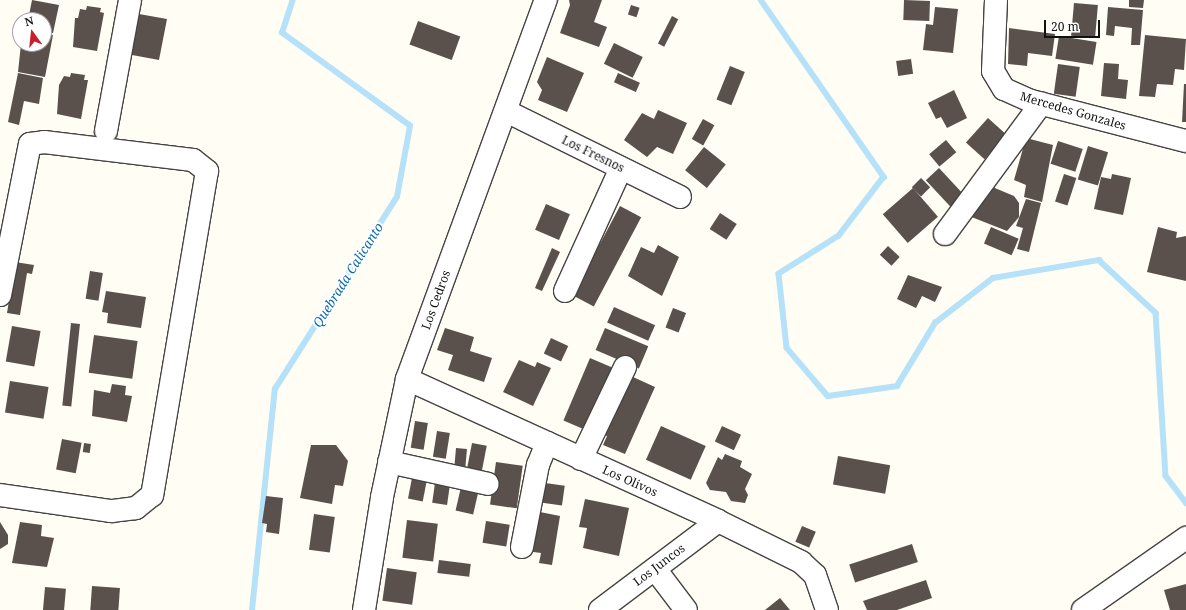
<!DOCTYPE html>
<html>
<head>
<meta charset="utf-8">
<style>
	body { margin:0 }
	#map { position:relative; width:1186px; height:610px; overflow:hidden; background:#fffdf4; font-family:"Noto Serif",serif }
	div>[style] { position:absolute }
	.stream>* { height:5.5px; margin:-2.75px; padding:0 2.75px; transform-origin:2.75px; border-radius:2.75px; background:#b6e2f9 }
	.building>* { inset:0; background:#5a514c; transform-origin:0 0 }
	.roads { filter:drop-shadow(1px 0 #444) drop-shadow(-1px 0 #444) drop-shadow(0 1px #444) drop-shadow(0 -1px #444) }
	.minor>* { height:22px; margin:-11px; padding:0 11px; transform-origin:11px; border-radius:11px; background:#fff }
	span { translate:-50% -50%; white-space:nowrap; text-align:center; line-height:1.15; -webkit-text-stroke:4px #fff; paint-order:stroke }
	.street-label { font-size:12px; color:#111 }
	.water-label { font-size:13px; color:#116bab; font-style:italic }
	.north { position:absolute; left:12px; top:12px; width:40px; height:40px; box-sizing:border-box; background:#fff; border:1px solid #a0a0a0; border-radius:50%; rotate:345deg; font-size:11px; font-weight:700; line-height:16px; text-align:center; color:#111 }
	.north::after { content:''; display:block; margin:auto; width:14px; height:18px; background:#ca1f2b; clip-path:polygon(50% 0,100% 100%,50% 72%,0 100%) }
	.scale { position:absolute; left:1044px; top:20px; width:56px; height:18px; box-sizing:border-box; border:2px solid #111; border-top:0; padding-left:5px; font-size:12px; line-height:14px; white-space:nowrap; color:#111; -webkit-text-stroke:3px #fff; paint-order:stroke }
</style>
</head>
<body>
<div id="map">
	<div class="stream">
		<div style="left:761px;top:0;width:216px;rotate:55.2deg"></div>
		<div style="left:884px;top:177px;width:74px;rotate:127.3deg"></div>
		<div style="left:839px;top:236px;width:71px;rotate:147.7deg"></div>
		<div style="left:779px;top:274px;width:74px;rotate:83.8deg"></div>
		<div style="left:787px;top:348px;width:63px;rotate:49.5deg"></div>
		<div style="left:828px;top:396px;width:70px;rotate:-8.2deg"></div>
		<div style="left:897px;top:386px;width:74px;rotate:-58.9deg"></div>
		<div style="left:935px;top:323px;width:73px;rotate:-37.8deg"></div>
		<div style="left:993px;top:278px;width:108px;rotate:-9.6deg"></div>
		<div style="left:1099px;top:260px;width:78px;rotate:42.9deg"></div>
		<div style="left:1156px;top:313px;width:163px;rotate:86.5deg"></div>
		<div style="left:1166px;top:476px;width:34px;rotate:53deg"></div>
		<div style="left:252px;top:610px;width:222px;rotate:-84.1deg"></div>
		<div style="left:275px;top:389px;width:227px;rotate:-57.6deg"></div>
		<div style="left:397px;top:197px;width:72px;rotate:-79.6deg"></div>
		<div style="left:410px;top:126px;width:158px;rotate:-144deg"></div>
		<div style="left:282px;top:33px;width:35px;rotate:-72deg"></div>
	</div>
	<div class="building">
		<div style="clip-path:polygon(32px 0,59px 5px,53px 33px,44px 32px,44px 20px,28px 20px)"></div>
		<div style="clip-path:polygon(569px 0,602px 0,594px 22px,607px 27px,599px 47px,560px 33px,570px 5px)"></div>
		<div style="left:904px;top:0;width:26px;height:20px;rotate:2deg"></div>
		<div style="clip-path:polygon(1129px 0,1144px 0,1143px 8px,1129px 7px)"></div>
		<div style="left:1074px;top:3px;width:24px;height:33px;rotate:5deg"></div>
		<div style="left:631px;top:5px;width:9px;height:10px;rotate:18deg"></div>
		<div style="clip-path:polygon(87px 6px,101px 8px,100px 12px,104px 13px,97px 51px,73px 47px,75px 18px,78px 18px,80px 9px,86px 10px)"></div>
		<div style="clip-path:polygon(935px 7px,958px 9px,953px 53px,923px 50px,926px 24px,933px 25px)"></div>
		<div style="clip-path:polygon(1108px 7px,1143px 10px,1140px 45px,1131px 45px,1132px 28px,1115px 26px,1114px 36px,1106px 35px)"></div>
		<div style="clip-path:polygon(139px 14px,167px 19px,159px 60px,132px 55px,134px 23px,137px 24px)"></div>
		<div style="left:672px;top:16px;width:7px;height:31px;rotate:27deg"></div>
		<div style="left:418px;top:21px;width:45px;height:25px;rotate:20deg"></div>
		<div style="clip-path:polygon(1009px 28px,1055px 34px,1052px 56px,1028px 53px,1027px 66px,1008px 64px)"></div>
		<div style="clip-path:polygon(44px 33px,53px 35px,45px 77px,18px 72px,21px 44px,44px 44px)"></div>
		<div style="clip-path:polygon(1145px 35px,1186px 39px,1184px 70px,1175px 69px,1173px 85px,1157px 84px,1155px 97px,1139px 96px)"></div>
		<div style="left:1059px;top:36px;width:38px;height:23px;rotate:9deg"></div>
		<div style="left:614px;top:43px;width:32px;height:23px;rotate:26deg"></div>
		<div style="clip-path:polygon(547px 57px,584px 73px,567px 112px,538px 100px,542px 90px,537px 82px)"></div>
		<div style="left:911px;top:59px;width:15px;height:15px;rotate:82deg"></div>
		<div style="clip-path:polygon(1104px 63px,1119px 64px,1118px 79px,1128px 80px,1126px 99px,1101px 96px)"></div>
		<div style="left:1058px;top:64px;width:22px;height:30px;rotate:8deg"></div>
		<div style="left:730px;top:66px;width:16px;height:36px;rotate:22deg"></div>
		<div style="clip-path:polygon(18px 73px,43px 78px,39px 104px,24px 101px,19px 125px,8px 122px)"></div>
		<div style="clip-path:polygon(71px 73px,85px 75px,84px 80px,88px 80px,81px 119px,57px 114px,59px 85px,64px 76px,70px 77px)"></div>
		<div style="left:618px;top:73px;width:24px;height:10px;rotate:24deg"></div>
		<div style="clip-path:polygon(1184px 84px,1186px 84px,1186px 122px,1182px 122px)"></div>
		<div style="clip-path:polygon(954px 90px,967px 118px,947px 128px,941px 117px,936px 119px,928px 103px)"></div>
		<div style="clip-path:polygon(658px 110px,687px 123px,673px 154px,657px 147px,647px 157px,624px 140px,642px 113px,654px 119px)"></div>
		<div style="left:988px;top:118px;width:25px;height:33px;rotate:42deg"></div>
		<div style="left:703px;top:119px;width:13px;height:23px;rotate:29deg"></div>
		<div style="clip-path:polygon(1026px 138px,1053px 145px,1042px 202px,1024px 197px,1026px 185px,1014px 180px)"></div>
		<div style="left:946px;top:140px;width:16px;height:22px;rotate:50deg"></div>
		<div style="left:1058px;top:141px;width:26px;height:24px;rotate:18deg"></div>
		<div style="left:1088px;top:146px;width:21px;height:35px;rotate:17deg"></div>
		<div style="left:704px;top:147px;width:28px;height:30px;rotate:39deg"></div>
		<div style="left:939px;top:168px;width:44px;height:18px;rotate:47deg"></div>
		<div style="left:1064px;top:174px;width:13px;height:29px;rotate:18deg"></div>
		<div style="clip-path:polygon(1112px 174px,1131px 178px,1123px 215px,1094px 209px,1101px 177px,1111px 179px)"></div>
		<div style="left:921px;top:178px;width:13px;height:13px;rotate:45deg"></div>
		<div style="clip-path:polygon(990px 186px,1014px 196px,1019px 203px,1019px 217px,1007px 231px,969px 216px)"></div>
		<div style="left:913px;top:188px;width:38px;height:40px;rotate:49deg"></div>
		<div style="clip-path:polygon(1026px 199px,1041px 203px,1029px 252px,1017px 249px,1023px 228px,1016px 226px)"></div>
		<div style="left:546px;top:204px;width:26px;height:28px;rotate:23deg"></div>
		<div style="left:620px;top:206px;width:24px;height:101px;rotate:28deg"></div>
		<div style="left:720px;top:213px;width:20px;height:19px;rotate:33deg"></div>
		<div style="left:991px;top:227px;width:30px;height:18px;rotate:23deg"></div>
		<div style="clip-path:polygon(1158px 227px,1177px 232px,1176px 238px,1186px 236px,1186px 281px,1147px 272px)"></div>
		<div style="clip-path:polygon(658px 245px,679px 257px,662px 296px,628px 276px,641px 247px,654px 253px)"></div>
		<div style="left:888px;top:246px;width:16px;height:12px;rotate:43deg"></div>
		<div style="clip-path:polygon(552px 248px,560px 252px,542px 291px,535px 288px)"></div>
		<div style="clip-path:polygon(15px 262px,34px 265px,32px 274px,27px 273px,20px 315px,7px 313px)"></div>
		<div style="left:90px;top:271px;width:13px;height:28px;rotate:9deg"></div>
		<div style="clip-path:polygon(908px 275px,942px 287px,935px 302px,922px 296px,916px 308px,897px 299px)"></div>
		<div style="clip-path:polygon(106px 291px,146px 297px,141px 328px,107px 323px,108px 313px,102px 312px)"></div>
		<div style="left:614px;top:307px;width:45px;height:17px;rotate:24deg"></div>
		<div style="left:673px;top:308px;width:14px;height:21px;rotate:21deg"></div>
		<div style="left:71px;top:323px;width:9px;height:83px;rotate:6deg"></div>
		<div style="left:12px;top:326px;width:29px;height:36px;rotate:10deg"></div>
		<div style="clip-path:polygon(445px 328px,474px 337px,470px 351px,492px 358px,484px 382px,448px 370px,453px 355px,437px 350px)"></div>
		<div style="left:605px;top:328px;width:47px;height:24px;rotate:23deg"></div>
		<div style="left:94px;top:335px;width:44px;height:38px;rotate:8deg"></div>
		<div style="left:551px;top:338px;width:19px;height:17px;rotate:25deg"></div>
		<div style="left:590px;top:358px;width:26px;height:68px;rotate:23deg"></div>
		<div style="clip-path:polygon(519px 360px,535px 367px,537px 362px,551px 368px,533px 406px,503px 392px)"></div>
		<div style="clip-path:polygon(633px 377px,655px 387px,625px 454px,603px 445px,607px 436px,602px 434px,625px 384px,629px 386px)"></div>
		<div style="left:10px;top:381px;width:39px;height:32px;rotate:9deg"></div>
		<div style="clip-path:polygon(112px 384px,126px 386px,125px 395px,132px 396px,127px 422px,92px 416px,94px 390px,110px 393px)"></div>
		<div style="left:415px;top:421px;width:13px;height:27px;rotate:9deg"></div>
		<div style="left:661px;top:426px;width:49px;height:37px;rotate:24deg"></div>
		<div style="left:722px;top:426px;width:21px;height:17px;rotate:25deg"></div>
		<div style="left:437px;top:431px;width:13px;height:26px;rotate:9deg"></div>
		<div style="left:62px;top:439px;width:20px;height:31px;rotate:11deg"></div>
		<div style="left:84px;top:443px;width:7px;height:9px;rotate:8deg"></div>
		<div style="left:472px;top:443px;width:15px;height:25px;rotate:11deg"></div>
		<div style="clip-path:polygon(311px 445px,336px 445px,348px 461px,343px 486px,335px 485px,332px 504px,300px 498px)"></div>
		<div style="left:456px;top:448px;width:11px;height:18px;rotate:5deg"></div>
		<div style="clip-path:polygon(725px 454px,742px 461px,740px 467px,752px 474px,745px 489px,748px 495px,745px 503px,731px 501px,726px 492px,710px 490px,706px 483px,718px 457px,722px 460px)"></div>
		<div style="left:838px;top:456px;width:53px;height:29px;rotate:10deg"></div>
		<div style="left:496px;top:462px;width:27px;height:43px;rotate:8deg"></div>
		<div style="left:412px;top:478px;width:15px;height:21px;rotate:11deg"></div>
		<div style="left:538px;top:482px;width:27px;height:20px;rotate:8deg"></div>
		<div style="left:435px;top:483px;width:15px;height:20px;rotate:8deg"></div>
		<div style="left:461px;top:487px;width:18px;height:24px;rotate:13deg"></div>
		<div style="clip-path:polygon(266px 496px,283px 498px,279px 534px,266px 532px,267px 524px,262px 523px)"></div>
		<div style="clip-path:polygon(585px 499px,629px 508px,619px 556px,583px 548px,587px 528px,579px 527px)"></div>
		<div style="clip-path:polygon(535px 511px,560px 516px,552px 565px,539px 563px,541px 553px,526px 551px)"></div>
		<div style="left:314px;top:514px;width:21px;height:36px;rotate:8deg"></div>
		<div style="left:407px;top:520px;width:31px;height:38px;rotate:7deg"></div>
		<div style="left:486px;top:521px;width:24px;height:22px;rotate:9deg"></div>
		<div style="clip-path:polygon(0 522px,8px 535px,8px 544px,0 549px)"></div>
		<div style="clip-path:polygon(20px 522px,42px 525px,41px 536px,54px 538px,47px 567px,12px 563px)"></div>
		<div style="left:802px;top:526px;width:15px;height:17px;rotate:23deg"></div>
		<div style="left:912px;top:544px;width:19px;height:66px;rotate:72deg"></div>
		<div style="left:439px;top:560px;width:32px;height:13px;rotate:7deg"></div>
		<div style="left:387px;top:568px;width:30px;height:33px;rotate:8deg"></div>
		<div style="clip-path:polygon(926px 580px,932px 598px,897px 610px,867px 610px,863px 601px)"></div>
		<div style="clip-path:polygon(1186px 584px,1186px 610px,1170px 610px,1164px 590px)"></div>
		<div style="left:92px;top:586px;width:28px;height:24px;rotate:4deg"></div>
		<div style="left:45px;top:587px;width:21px;height:23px;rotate:5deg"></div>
		<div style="clip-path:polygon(780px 598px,790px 610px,765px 610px)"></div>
	</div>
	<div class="roads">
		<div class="minor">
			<div style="left:996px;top:0;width:71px;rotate:92.4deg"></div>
			<div style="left:993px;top:71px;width:21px;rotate:59deg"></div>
			<div style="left:1004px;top:89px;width:30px;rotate:24deg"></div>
			<div style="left:1031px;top:101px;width:160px;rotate:14.5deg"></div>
			<div style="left:506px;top:111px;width:194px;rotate:26.3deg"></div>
			<div style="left:106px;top:131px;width:133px;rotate:-79.6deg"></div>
			<div style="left:945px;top:234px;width:162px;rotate:-53.6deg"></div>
			<div style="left:565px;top:291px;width:135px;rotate:-65.5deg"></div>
			<div style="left:0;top:295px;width:154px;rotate:-78.8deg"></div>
			<div style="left:30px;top:144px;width:14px;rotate:-8deg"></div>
			<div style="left:44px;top:142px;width:150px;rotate:6.9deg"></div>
			<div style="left:193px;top:160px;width:18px;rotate:38deg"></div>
			<div style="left:207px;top:171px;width:329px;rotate:99.6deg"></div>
			<div style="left:152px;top:495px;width:21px;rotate:141deg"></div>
			<div style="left:136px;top:508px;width:25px;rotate:173deg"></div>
			<div style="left:111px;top:511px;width:112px;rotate:-171.8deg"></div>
			<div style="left:407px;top:379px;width:342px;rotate:24.5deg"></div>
			<div style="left:718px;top:521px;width:93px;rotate:26.3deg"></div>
			<div style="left:801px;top:562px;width:19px;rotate:43deg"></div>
			<div style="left:815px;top:575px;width:37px;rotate:71deg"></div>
			<div style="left:581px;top:459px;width:102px;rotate:-64.4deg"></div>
			<div style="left:389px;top:462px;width:101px;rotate:12.5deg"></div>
			<div style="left:522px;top:547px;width:84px;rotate:-79deg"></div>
			<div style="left:538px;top:465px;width:24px;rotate:-68deg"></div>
			<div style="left:655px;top:569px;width:51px;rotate:52.9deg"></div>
			<div style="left:364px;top:610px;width:114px;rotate:-80.9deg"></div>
			<div style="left:382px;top:497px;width:121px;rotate:-78deg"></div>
			<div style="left:407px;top:379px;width:404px;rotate:-69.9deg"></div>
			<div style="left:600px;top:610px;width:148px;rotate:-37deg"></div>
			<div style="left:1083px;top:610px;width:126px;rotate:-35deg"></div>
		</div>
	</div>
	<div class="street-label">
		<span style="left:1073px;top:111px;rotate:16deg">Mercedes Gonzales</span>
		<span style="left:593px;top:154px;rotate:26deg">Los Fresnos</span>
		<span style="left:436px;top:300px;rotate:-70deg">Los Cedros</span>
		<span style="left:630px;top:481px;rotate:24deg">Los Olivos</span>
		<span style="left:659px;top:565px;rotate:-37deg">Los Juncos</span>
	</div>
	<div class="water-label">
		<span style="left:348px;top:275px;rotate:-58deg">Quebrada Calicanto</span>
	</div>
	<div class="north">N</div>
	<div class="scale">20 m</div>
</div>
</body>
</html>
